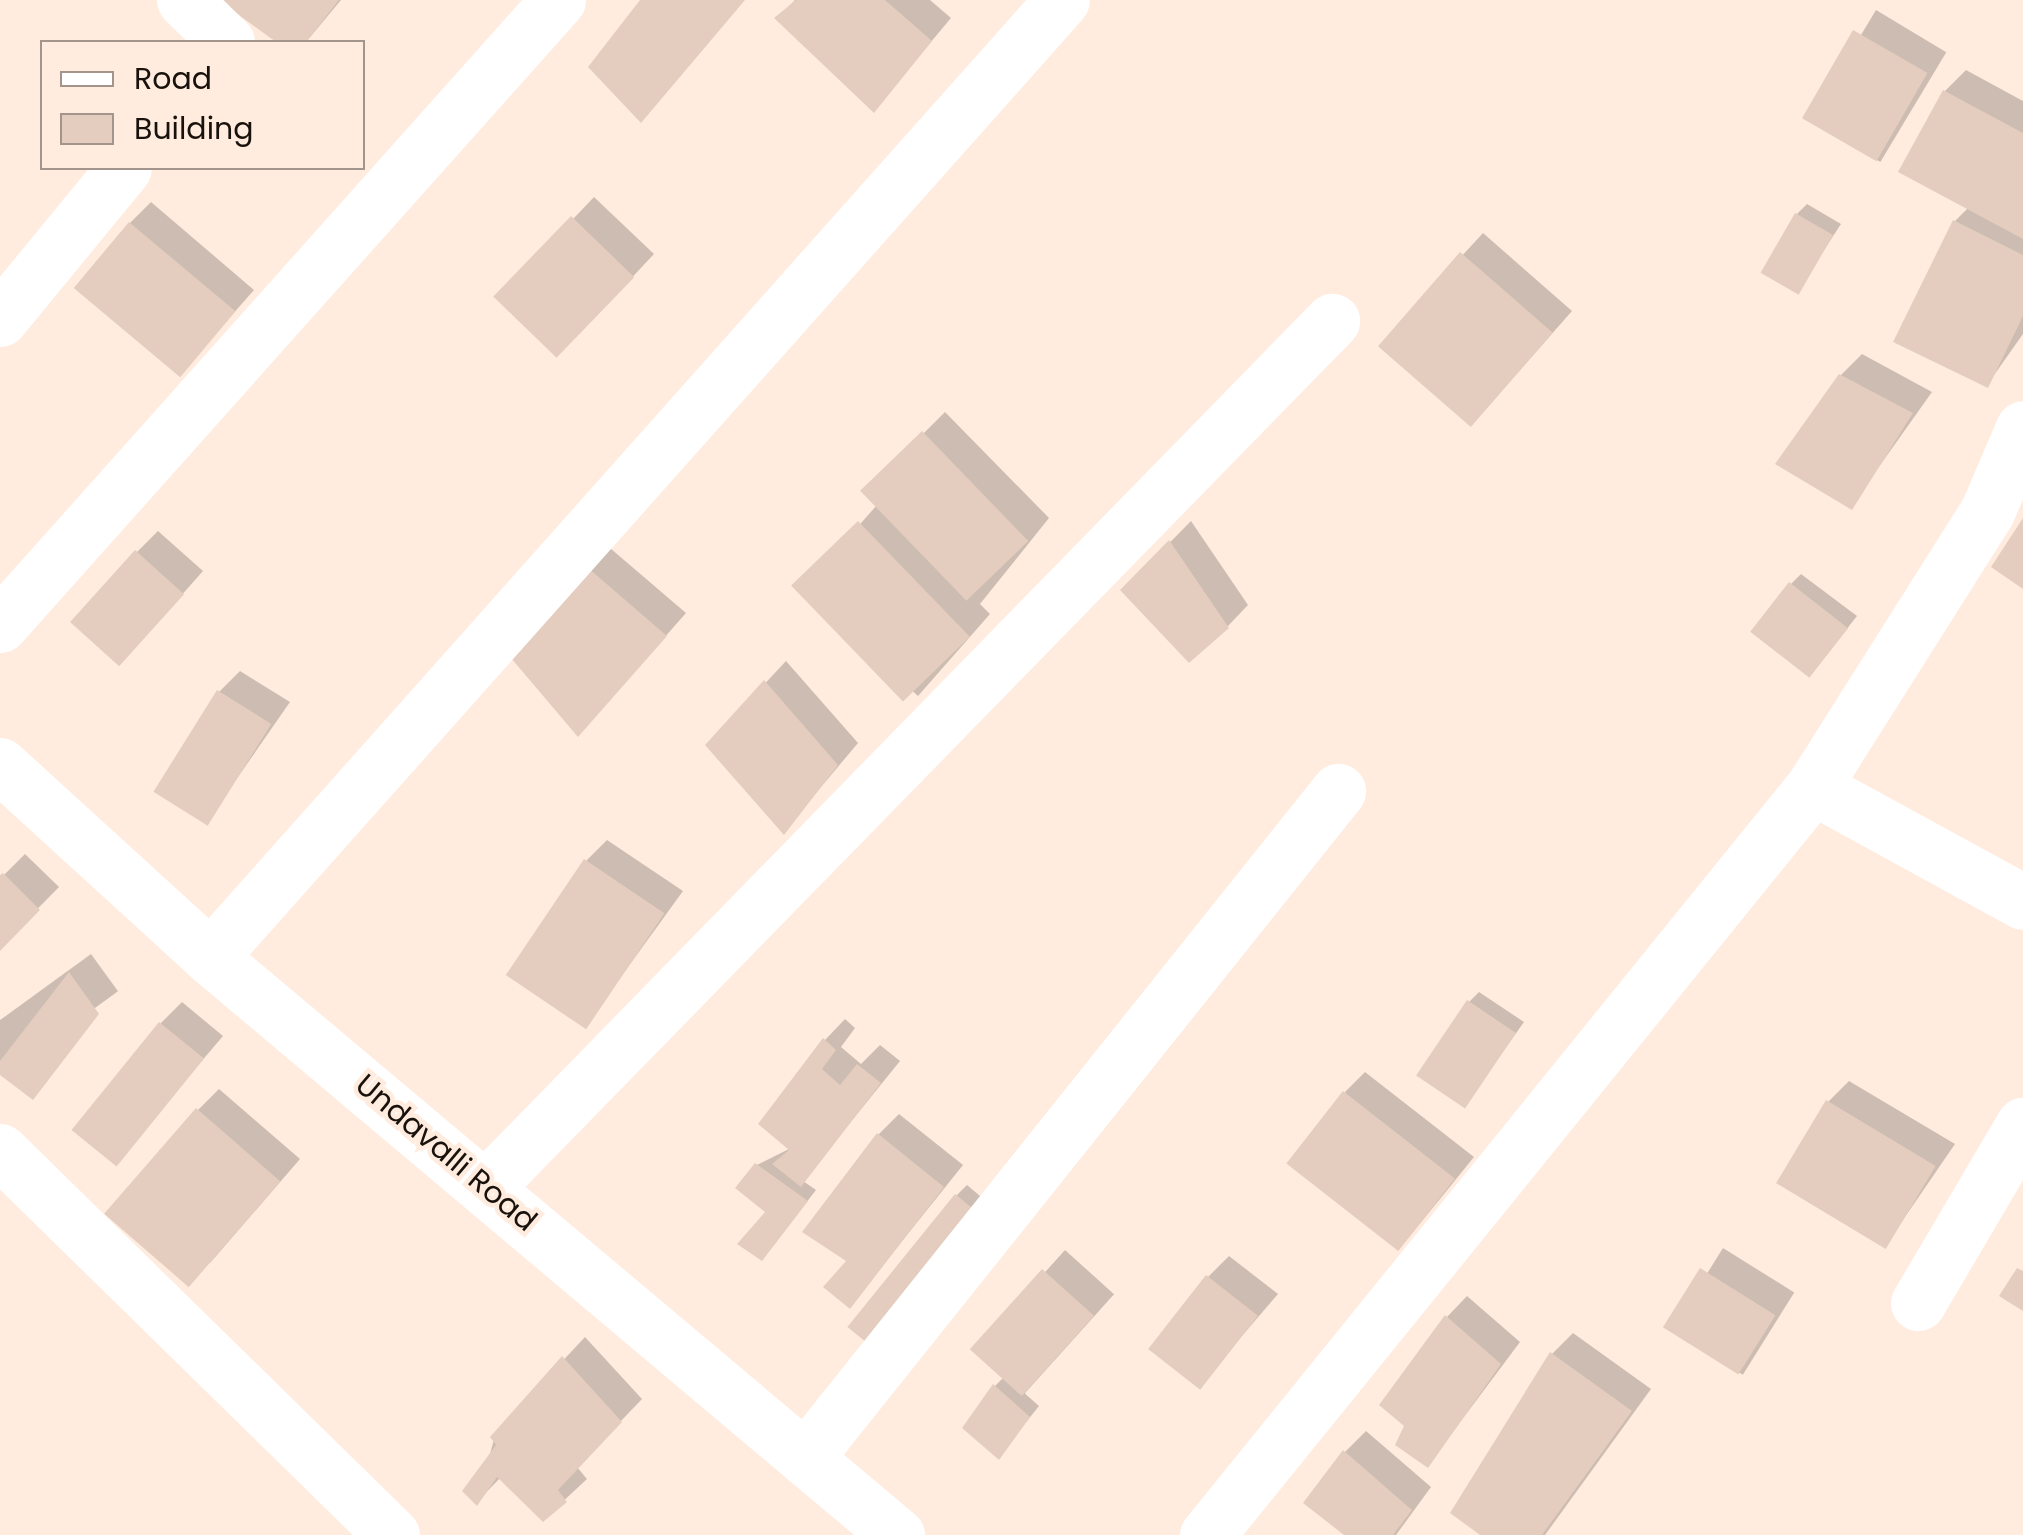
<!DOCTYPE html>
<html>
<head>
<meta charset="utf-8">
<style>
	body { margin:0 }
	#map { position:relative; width:2023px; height:1535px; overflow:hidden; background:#ffecdf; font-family:Poppins,sans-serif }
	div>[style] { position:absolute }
	.shadow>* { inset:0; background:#0003; transform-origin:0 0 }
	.building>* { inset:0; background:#e4cdbe; transform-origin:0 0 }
	.street>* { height:55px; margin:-27.5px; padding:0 27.5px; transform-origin:27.5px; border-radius:27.5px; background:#fff }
	.secondary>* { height:55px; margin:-27.5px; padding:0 27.5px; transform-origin:27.5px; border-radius:27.5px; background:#fff }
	span { translate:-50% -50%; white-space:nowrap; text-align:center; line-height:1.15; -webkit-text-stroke:9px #ffecdf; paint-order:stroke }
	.street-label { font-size:30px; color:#19120c }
	.legend { position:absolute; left:40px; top:40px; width:325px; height:130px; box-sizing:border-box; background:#ffecdf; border:2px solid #a3958b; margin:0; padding:12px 18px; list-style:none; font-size:30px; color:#19120c }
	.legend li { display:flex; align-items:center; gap:20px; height:50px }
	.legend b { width:50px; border:2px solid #a3958b }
</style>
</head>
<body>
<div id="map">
	<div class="shadow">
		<div style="clip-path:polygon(222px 0,341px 0,306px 42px,280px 42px)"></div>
		<div style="clip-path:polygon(795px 0,930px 0,951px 18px,874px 110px,778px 18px)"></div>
		<div style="left:1876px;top:10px;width:82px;height:128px;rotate:31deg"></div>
		<div style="clip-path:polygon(1966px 70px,2023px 101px,2023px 334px,1987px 385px,1955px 221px,1969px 207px,1945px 91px)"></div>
		<div style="clip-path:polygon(594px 197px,654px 254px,579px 334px,498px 298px)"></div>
		<div style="clip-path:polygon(151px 202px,254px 290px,179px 375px,130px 223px)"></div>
		<div style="clip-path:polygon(1807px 204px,1841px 224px,1798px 290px,1797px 214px)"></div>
		<div style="clip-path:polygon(1483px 233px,1572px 311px,1484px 411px,1380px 345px)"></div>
		<div style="clip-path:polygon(1862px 354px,1932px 392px,1851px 506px,1841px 375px)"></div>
		<div style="clip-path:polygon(945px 412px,1049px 518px,980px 604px,990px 614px,918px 696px,801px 591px,877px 505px,865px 492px)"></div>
		<div style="clip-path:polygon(1191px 521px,1248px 605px,1227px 627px,1123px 590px)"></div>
		<div style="clip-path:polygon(158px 531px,203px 571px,141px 641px,137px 552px)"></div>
		<div style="clip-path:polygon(610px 548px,686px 613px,598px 713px,508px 651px)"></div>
		<div style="clip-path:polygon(1801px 574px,1857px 616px,1819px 664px,1791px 584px)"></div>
		<div style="clip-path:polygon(786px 661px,858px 743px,784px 831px,708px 745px)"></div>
		<div style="clip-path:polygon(240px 671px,290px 702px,206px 823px,219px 692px)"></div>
		<div style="clip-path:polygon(607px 840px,683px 891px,586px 1025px,586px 861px)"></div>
		<div style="clip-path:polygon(25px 854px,59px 887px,0 947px,0 879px)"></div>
		<div style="left:91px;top:954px;width:46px;height:144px;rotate:54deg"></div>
		<div style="clip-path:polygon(1479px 992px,1524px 1022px,1465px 1105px,1469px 1002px)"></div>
		<div style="clip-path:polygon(182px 1002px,223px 1036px,115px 1163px,161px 1023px)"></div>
		<div style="clip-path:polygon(845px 1019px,855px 1028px,841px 1047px,861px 1064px,880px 1045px,900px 1061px,803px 1181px,816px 1190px,772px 1247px,757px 1165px,791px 1148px,825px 1040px)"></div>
		<div style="clip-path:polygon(1365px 1072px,1474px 1157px,1400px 1248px,1345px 1092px)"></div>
		<div style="clip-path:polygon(1849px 1081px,1955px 1144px,1885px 1246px,1828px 1102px)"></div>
		<div style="clip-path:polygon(219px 1089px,300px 1159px,210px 1263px,198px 1110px)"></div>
		<div style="clip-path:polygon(899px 1114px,963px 1165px,850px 1306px,849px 1260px,878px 1135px)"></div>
		<div style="clip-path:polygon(967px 1185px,986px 1201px,855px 1330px,957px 1195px)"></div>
		<div style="left:1723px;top:1248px;width:84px;height:97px;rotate:32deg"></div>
		<div style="left:1065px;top:1250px;width:66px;height:134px;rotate:42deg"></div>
		<div style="clip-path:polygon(1229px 1256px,1278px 1294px,1198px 1387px,1208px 1277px)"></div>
		<div style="clip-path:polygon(1467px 1296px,1520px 1342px,1428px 1465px,1447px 1317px)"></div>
		<div style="clip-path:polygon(1573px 1333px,1651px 1389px,1545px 1535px,1485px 1535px,1552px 1354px)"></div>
		<div style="clip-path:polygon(585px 1337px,642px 1399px,577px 1467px,587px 1479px,544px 1519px,501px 1477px,477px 1502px,496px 1432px)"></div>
		<div style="clip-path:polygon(1005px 1376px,1039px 1406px,999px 1456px,995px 1386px)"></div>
		<div style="clip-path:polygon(1366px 1431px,1431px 1487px,1396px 1535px,1348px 1535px,1345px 1452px)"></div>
	</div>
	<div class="building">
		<div style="clip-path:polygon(218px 0,339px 0,306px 42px,276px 42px)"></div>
		<div style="clip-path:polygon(640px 0,745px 0,641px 123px,588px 67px)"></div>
		<div style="clip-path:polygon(796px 0,885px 0,932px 41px,874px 113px,774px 18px)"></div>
		<div style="left:1853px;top:30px;width:86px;height:102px;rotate:30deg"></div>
		<div style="clip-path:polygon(1943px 90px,2023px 133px,2023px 239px,1898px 172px)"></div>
		<div style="left:1795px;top:213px;width:44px;height:69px;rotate:30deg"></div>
		<div style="left:571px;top:216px;width:88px;height:112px;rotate:44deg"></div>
		<div style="clip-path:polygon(1953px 220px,2023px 255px,2023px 316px,1988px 388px,1893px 342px)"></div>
		<div style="left:129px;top:222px;width:139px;height:86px;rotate:40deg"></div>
		<div style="left:1460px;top:252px;width:123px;height:125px;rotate:41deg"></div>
		<div style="clip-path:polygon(1839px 374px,1913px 413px,1852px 510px,1775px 464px)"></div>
		<div style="left:922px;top:431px;width:153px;height:86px;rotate:46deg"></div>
		<div style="clip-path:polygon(2023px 518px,2023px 589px,1991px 567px)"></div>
		<div style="left:858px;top:521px;width:161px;height:93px;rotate:46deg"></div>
		<div style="clip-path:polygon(1169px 540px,1229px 628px,1189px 663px,1120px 590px)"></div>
		<div style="left:135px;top:550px;width:66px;height:97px;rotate:42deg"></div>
		<div style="clip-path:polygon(587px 567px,667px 636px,578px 737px,505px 651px)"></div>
		<div style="left:1789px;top:582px;width:75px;height:63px;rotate:38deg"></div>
		<div style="clip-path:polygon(764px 680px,838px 765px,784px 835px,705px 745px)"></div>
		<div style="left:217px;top:690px;width:64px;height:120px;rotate:32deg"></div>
		<div style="left:584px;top:859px;width:97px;height:140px;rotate:34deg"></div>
		<div style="clip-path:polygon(3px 873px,40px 910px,0 951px,0 875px)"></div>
		<div style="clip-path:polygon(69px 972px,99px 1014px,33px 1100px,0 1075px,0 1061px)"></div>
		<div style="left:1467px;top:1000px;width:59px;height:91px;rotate:34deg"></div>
		<div style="left:159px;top:1022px;width:58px;height:139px;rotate:39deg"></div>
		<div style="clip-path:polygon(823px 1038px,836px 1050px,822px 1069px,840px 1085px,857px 1064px,881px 1083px,801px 1187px,772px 1164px,789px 1150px,758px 1124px)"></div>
		<div style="left:1343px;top:1091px;width:142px;height:92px;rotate:38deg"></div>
		<div style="left:1826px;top:1100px;width:128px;height:97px;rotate:31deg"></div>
		<div style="left:196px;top:1108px;width:112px;height:140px;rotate:41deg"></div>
		<div style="clip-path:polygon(877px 1133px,944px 1187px,850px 1309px,823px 1287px,846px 1261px,802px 1232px)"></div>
		<div style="clip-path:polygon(755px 1163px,808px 1201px,762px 1261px,737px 1244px,765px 1212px,735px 1188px)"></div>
		<div style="left:955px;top:1194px;width:28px;height:171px;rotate:39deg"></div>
		<div style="left:1700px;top:1268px;width:89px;height:70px;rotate:32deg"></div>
		<div style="clip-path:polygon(2017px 1268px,2023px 1271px,2023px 1311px,1999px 1296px)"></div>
		<div style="left:1042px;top:1269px;width:70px;height:108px;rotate:42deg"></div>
		<div style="left:1206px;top:1275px;width:66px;height:94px;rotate:38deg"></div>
		<div style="clip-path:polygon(1445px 1315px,1501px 1364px,1428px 1468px,1395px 1445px,1404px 1426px,1379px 1405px)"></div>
		<div style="clip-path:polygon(1550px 1352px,1632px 1411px,1542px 1535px,1480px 1535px,1450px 1513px)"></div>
		<div style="clip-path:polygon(562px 1356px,622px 1422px,558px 1490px,567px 1502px,543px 1522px,497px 1477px,477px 1506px,462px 1491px,496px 1445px,490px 1437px)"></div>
		<div style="clip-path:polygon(993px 1384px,1030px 1417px,999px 1460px,962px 1428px)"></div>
		<div style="clip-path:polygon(1343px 1450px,1412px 1510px,1393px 1535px,1344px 1535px,1303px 1503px)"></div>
	</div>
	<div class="street">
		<div style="left:184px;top:0;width:60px;rotate:44.3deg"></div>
		<div style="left:0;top:319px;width:195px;rotate:-50.6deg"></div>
		<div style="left:0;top:625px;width:838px;rotate:-48.24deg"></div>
		<div style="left:1813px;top:787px;width:239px;rotate:28.7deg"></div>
		<div style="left:210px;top:957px;width:1281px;rotate:-48.32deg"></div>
		<div style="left:0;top:1151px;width:549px;rotate:44.41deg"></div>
		<div style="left:486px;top:1187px;width:1211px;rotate:-45.67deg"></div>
		<div style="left:1918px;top:1303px;width:207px;rotate:-59.5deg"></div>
		<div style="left:805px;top:1458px;width:854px;rotate:-51.37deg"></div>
		<div style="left:1207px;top:1535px;width:963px;rotate:-50.99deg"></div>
		<div style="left:1813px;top:787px;width:325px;rotate:-57.7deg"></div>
		<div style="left:1987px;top:512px;width:91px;rotate:-66.8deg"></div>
	</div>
	<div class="secondary">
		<div style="left:0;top:765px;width:285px;rotate:42.4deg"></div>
		<div style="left:210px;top:957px;width:898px;rotate:40.08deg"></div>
	</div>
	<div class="street-label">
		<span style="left:446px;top:1153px;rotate:40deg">Undavalli Road</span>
	</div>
	<ul class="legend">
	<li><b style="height:12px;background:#fff"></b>Road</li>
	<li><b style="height:28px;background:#e4cdbe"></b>Building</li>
	</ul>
</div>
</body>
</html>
